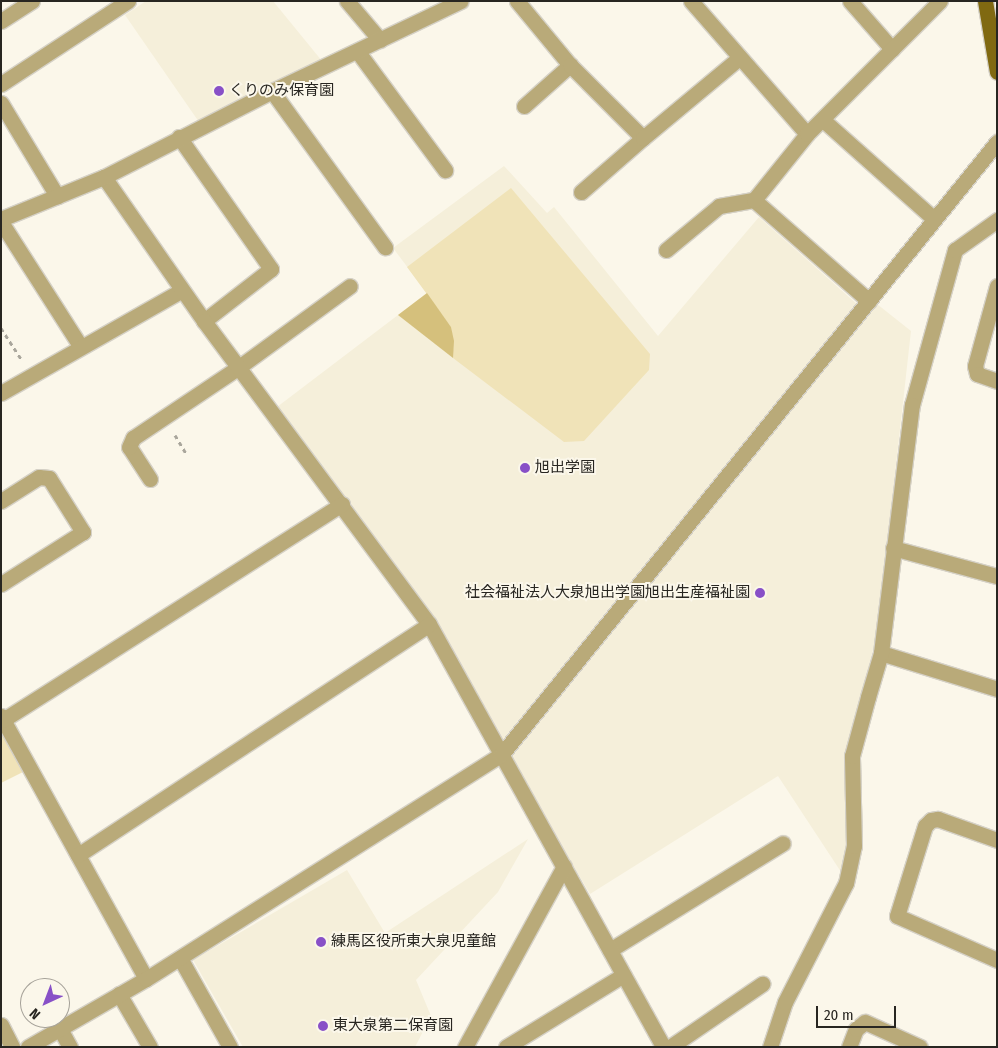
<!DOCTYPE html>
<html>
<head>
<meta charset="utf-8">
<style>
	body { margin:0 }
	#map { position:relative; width:998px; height:1048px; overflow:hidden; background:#fbf7ea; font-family:"Fira Sans Condensed","Noto Sans JP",sans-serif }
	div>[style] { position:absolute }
	.built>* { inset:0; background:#f5efda }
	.green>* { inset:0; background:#f0e3b8 }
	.forest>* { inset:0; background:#d5c07c }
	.path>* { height:3px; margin-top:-1.5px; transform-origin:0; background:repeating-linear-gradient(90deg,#a9a69c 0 4px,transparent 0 8px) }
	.roads { filter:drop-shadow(1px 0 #d5d1c6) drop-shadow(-1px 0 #d5d1c6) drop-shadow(0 1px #d5d1c6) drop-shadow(0 -1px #d5d1c6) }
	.lane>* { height:15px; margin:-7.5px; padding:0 7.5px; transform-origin:7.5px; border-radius:7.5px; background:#b9aa79 }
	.street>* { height:15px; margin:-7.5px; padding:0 7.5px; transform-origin:7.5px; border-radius:7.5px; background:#b9aa79 }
	.primary>* { height:15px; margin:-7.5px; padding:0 7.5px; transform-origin:7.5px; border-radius:7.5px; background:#806911 }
	.dots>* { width:14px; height:14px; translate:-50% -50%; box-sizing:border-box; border:2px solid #fbf7ea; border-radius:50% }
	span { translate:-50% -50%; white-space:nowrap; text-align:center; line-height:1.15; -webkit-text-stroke:4px #fbf7ea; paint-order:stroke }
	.poi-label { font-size:15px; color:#282621 }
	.left { translate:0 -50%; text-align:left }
	.right { translate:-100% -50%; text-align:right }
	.frame { position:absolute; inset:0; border:2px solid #282621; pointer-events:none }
	.north { position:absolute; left:20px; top:978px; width:50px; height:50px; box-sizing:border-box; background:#fbf7ea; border:1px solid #a7a39a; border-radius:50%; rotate:223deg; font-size:14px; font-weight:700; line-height:20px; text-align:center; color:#282621 }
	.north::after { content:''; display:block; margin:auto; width:18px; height:22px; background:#8850c7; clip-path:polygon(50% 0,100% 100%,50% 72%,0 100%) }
	.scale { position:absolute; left:816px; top:1006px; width:80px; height:22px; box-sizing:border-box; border:2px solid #282621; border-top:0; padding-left:6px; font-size:15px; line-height:18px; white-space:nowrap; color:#282621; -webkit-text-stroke:4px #fbf7ea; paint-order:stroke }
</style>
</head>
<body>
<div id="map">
	<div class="built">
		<div style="clip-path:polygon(146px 1px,273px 1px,322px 61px,199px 122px,125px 15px)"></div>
		<div style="clip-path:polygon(504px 166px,547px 213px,554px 207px,658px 336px,759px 217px,858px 305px,504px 745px,448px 641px,277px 407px,427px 293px,393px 248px)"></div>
		<div style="clip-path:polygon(877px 304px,911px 331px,877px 634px,848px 749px,845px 878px,778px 776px,590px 894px,509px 757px,510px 749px)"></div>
		<div style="clip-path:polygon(528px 839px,498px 892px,416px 980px,431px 1016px,415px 1047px,243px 1047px,193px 960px,347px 870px,385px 933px)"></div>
	</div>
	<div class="green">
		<div style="clip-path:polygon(511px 188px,650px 354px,649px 370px,584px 441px,564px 442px,453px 358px,451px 327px,407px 267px)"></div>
		<div style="clip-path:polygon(1px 728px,25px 771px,1px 783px)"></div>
	</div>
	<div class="forest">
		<div style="clip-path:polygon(427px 293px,451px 327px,454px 341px,453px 358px,398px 315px)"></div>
	</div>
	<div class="path">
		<div style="left:1px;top:328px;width:37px;rotate:57deg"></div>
		<div style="left:175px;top:435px;width:21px;rotate:59deg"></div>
	</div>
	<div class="roads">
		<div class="lane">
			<div style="left:1px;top:21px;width:37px;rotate:-33deg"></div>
			<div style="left:358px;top:52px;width:147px;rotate:53.6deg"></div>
			<div style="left:1px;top:84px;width:152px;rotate:-33.2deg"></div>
			<div style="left:272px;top:91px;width:193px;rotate:54.1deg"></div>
			<div style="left:524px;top:106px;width:62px;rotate:-41.7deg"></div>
			<div style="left:179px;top:137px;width:161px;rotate:55.1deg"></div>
			<div style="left:271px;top:269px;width:85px;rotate:142.2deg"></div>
			<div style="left:581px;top:192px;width:82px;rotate:-41.1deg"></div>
			<div style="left:1px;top:222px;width:148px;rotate:57.4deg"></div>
			<div style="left:666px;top:250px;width:69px;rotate:-39.7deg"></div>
			<div style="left:719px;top:206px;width:36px;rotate:-10deg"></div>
			<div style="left:997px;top:286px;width:83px;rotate:105.4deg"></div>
			<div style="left:975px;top:366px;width:8px;rotate:76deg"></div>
			<div style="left:977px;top:374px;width:21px;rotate:19deg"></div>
			<div style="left:1px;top:393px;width:208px;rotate:-29.6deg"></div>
			<div style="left:912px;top:405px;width:161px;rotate:-74.5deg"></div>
			<div style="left:955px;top:250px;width:52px;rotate:-35.5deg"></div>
			<div style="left:150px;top:479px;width:38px;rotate:-123deg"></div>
			<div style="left:129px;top:447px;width:10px;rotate:-66deg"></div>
			<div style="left:133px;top:438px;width:128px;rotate:-33.8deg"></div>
			<div style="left:239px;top:367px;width:137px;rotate:-36.1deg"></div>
			<div style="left:1px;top:501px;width:45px;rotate:-32.3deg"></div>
			<div style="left:39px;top:477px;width:10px;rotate:6deg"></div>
			<div style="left:49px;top:478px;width:64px;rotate:57.8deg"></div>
			<div style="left:83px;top:532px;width:97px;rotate:147.6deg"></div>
			<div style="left:610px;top:950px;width:203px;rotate:-31.7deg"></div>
			<div style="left:180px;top:958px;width:102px;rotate:60.7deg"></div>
			<div style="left:119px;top:994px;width:61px;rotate:59.7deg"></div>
			<div style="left:1px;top:1025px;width:25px;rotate:63deg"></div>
			<div style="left:506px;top:1047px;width:136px;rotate:-31.5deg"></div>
			<div style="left:670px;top:1047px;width:112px;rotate:-34.4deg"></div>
			<div style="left:770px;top:1047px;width:47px;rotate:-71.6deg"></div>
			<div style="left:785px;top:1002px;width:134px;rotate:-62.9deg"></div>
			<div style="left:846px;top:883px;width:38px;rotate:-78deg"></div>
			<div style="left:854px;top:846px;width:90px;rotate:-91.3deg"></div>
			<div style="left:852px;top:756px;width:61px;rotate:-74.8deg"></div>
			<div style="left:849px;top:1047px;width:19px;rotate:-69deg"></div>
			<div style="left:856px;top:1029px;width:11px;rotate:-38deg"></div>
			<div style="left:865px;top:1022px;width:60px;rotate:24.4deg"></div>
		</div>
		<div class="street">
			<div style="left:347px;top:1px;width:51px;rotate:49.8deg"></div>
			<div style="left:517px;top:1px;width:83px;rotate:50.4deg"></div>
			<div style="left:570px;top:65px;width:103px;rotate:45deg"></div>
			<div style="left:643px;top:138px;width:125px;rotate:-39.8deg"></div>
			<div style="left:691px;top:1px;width:176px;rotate:48.9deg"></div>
			<div style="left:850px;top:1px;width:64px;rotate:48.8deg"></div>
			<div style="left:1px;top:103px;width:109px;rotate:58.9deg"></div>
			<div style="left:823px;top:120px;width:149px;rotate:41.7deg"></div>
			<div style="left:104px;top:177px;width:175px;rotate:55.2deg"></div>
			<div style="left:204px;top:321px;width:377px;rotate:53.4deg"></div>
			<div style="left:429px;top:624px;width:483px;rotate:61deg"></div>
			<div style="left:1px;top:219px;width:111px;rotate:-22.2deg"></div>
			<div style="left:104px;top:177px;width:189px;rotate:-27.1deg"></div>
			<div style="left:272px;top:91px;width:209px;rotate:-25.5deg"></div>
			<div style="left:869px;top:301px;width:153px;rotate:-138.7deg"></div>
			<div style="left:754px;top:200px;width:85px;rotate:-51.2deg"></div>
			<div style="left:807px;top:134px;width:188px;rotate:-45deg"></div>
			<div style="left:893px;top:548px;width:108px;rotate:15.1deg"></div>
			<div style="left:881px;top:653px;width:121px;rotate:17.2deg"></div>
			<div style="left:868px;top:697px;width:46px;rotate:-73.5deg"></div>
			<div style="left:881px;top:653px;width:250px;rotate:-82.9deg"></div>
			<div style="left:1px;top:716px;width:300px;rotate:61.1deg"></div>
			<div style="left:3px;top:720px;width:402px;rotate:-32.5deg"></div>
			<div style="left:997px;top:840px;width:63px;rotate:-160.4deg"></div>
			<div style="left:938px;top:819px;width:7px;rotate:172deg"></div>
			<div style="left:931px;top:820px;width:8px;rotate:135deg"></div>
			<div style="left:925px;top:826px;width:94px;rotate:107.3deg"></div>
			<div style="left:897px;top:916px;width:109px;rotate:23.7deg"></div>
			<div style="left:78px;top:855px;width:420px;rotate:-33.3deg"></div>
			<div style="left:60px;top:1029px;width:21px;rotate:61deg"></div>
			<div style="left:28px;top:1047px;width:136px;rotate:-30deg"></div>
			<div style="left:146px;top:979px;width:420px;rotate:-32.3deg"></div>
			<div style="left:501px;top:755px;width:789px;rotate:-51.02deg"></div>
			<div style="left:465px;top:1047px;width:206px;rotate:-61.3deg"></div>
		</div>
		<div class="primary">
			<div style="left:985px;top:1px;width:72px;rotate:80.4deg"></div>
		</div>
	</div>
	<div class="dots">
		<div style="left:219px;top:91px;background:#8850c7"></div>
		<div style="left:525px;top:468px;background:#8850c7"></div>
		<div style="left:760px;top:593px;background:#8850c7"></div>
		<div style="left:321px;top:942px;background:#8850c7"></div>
		<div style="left:323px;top:1026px;background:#8850c7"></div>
	</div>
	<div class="poi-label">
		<span class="left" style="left:229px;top:91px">くりのみ保育園</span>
		<span class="left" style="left:535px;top:468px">旭出学園</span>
		<span class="right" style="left:750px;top:593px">社会福祉法人大泉旭出学園旭出生産福祉園</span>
		<span class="left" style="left:331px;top:942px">練馬区役所東大泉児童館</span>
		<span class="left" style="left:333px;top:1026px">東大泉第二保育園</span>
	</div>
	<div class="frame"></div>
	<div class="north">N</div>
	<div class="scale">20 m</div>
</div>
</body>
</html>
